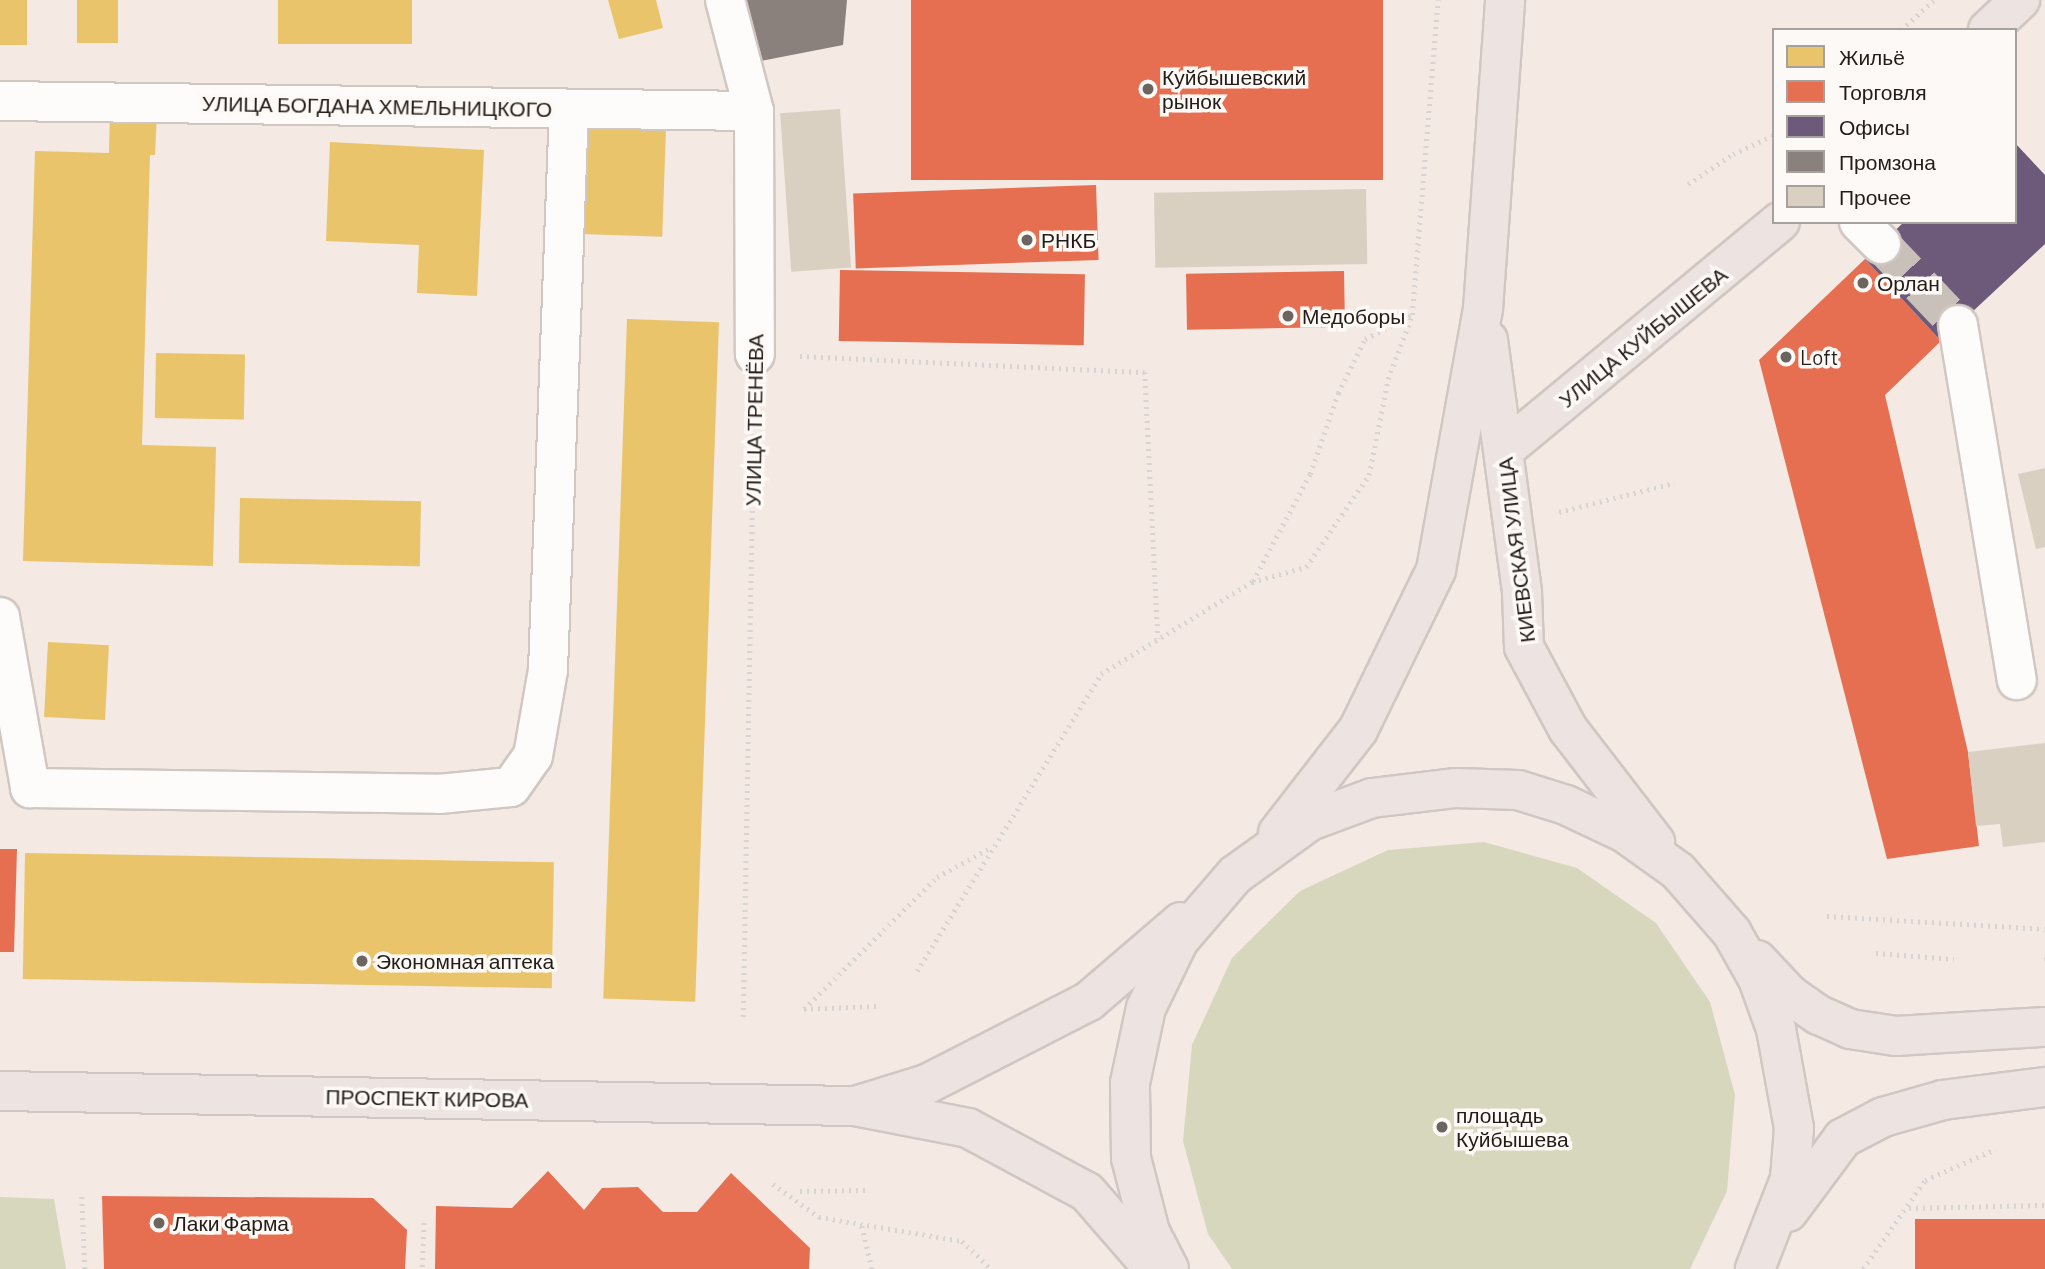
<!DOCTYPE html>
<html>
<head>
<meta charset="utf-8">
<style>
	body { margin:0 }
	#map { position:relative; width:2045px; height:1269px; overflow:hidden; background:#f4e9e3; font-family:Barlow,sans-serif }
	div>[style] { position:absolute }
	.green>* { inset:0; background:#d6d7bc }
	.homes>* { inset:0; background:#e9c46a; transform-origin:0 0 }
	.shops>* { inset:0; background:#e76f51; transform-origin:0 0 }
	.offices>* { inset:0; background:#6d597a }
	.industry>* { inset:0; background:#8a817c }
	.building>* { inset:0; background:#dad0c2; transform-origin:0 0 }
	.minor-tunnel>* { height:38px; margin-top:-19px; transform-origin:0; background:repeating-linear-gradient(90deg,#cac0ba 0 38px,transparent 0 57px) }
	.path>* { height:4.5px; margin-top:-2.25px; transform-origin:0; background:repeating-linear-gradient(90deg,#d7d4d2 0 2px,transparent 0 7px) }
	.roads { filter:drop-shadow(2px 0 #d0c7c2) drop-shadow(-2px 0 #d0c7c2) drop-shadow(0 2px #d0c7c2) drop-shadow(0 -2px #d0c7c2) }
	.minor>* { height:38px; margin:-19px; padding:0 19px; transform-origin:19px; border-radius:19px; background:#fdfcfb }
	.major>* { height:38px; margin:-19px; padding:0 19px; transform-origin:19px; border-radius:19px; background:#ede4e2 }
	.dots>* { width:19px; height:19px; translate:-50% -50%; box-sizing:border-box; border:4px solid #fdf9f6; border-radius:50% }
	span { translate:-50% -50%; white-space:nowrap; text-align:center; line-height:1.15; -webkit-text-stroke:7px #fdf9f6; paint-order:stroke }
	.poi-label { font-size:21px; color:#231c17 }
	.left { translate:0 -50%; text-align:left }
	.street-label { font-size:21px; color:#231c17 }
	.legend { position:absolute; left:1772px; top:28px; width:245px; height:196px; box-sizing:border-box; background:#fdf9f6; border:2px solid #a6a19d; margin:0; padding:9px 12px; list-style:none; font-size:21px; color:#231c17 }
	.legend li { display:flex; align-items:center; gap:14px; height:35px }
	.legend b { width:35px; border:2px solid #a6a19d }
</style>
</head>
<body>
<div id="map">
	<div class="green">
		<div style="clip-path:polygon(1484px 842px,1577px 868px,1656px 923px,1710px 1002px,1735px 1095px,1727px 1191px,1690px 1269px,1232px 1269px,1208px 1234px,1183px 1141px,1192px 1045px,1232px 958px,1300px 891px,1388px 850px)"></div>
		<div style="clip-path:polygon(0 1197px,54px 1199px,66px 1269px,0 1269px)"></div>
	</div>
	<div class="homes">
		<div style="left:0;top:0;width:27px;height:45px"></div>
		<div style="left:77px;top:0;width:41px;height:43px"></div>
		<div style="left:278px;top:0;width:134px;height:44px"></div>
		<div style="clip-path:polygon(608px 0,656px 0,663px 28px,619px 39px)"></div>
		<div style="clip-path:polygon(110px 111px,157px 113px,155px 155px,150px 155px,142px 445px,216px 447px,213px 566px,23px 561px,35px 151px,109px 153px)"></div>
		<div style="left:586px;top:127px;width:80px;height:107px;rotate:2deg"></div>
		<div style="clip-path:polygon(330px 142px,484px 150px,477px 296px,417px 293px,419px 245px,326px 241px)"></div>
		<div style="left:627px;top:319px;width:92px;height:680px;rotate:2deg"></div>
		<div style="left:156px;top:353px;width:89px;height:65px;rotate:1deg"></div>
		<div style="left:240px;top:498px;width:181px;height:65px;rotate:1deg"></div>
		<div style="left:48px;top:642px;width:61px;height:75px;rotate:3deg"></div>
		<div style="left:25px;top:853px;width:529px;height:126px;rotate:1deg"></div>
	</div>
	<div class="shops">
		<div style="left:911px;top:0;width:472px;height:180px"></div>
		<div style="left:1096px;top:185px;width:75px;height:243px;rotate:88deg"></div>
		<div style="clip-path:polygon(1865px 259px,1941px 341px,1885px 395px,1968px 752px,1979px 846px,1887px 859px,1759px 360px)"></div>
		<div style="left:840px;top:270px;width:245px;height:71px;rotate:1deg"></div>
		<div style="left:1344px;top:271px;width:56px;height:158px;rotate:89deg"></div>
		<div style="clip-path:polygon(0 849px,17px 849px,14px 952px,0 952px)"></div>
		<div style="clip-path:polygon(548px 1171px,584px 1210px,602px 1188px,638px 1187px,663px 1212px,697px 1212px,731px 1173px,810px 1248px,809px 1269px,435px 1269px,436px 1206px,512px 1208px)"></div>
		<div style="clip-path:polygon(102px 1196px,373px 1198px,407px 1230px,405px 1269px,104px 1269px)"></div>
		<div style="left:1915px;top:1219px;width:130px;height:52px"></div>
	</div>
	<div class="offices">
		<div style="clip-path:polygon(2015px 143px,2045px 175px,2045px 244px,1941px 341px,1865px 259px,1904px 222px,2015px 222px)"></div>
	</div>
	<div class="industry">
		<div style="clip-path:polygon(743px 0,847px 0,843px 45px,756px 62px)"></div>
	</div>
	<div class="building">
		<div style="left:840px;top:109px;width:159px;height:60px;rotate:86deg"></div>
		<div style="left:1366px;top:189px;width:75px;height:212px;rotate:89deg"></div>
		<div style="clip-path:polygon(2045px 468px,2045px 547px,2036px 549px,2018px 474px)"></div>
		<div style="clip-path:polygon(2045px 743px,2045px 842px,2003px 847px,2000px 824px,1976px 826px,1968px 752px)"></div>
	</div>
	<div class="minor-tunnel">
		<div style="left:1881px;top:244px;width:112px;rotate:46.5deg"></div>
	</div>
	<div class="path">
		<div style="left:1901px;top:30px;width:45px;rotate:-42.3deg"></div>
		<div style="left:1688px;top:184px;width:54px;rotate:-33.7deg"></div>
		<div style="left:1733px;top:154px;width:45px;rotate:-24.9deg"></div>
		<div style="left:800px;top:356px;width:345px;rotate:2.7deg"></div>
		<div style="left:1145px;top:372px;width:267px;rotate:87.2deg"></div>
		<div style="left:1559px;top:512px;width:119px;rotate:-14.2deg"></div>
		<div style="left:1253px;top:581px;width:121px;rotate:-62deg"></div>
		<div style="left:1310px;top:474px;width:86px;rotate:-70.9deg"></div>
		<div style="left:1338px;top:393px;width:60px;rotate:-63.4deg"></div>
		<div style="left:1365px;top:339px;width:53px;rotate:-27.1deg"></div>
		<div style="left:1827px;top:916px;width:218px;rotate:3.4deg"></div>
		<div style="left:1876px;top:953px;width:78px;rotate:4.4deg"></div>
		<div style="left:2044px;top:959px;width:1px"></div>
		<div style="left:917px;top:971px;width:349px;rotate:-58.2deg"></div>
		<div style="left:1101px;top:674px;width:177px;rotate:-31.4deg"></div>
		<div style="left:1252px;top:582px;width:56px;rotate:-15.5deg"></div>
		<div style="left:1306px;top:567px;width:112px;rotate:-55.6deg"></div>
		<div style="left:1369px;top:475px;width:98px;rotate:-78.8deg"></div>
		<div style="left:1388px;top:379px;width:68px;rotate:-69.4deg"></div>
		<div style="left:1412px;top:315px;width:316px;rotate:-85.3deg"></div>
		<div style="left:804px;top:1009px;width:187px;rotate:-44.8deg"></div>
		<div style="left:937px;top:877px;width:60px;rotate:-28.7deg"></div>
		<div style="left:804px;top:1009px;width:73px;rotate:-2.4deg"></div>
		<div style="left:743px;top:1017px;width:619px;rotate:-88.98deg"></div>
		<div style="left:773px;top:1184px;width:57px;rotate:35.7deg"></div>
		<div style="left:819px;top:1217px;width:145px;rotate:9.5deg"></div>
		<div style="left:962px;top:1241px;width:40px;rotate:44deg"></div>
		<div style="left:800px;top:1191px;width:68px;rotate:-0.8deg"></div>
		<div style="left:82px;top:1197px;width:72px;rotate:87.6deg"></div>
		<div style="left:1909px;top:1208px;width:136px;rotate:-1.3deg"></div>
		<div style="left:862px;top:1226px;width:44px;rotate:76.9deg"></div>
		<div style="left:422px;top:1267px;width:48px;rotate:-87.6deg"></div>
		<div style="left:1863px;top:1269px;width:108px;rotate:-55.1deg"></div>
		<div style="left:1925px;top:1180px;width:77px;rotate:-23.6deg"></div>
	</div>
	<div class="roads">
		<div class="minor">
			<div style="left:725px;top:0;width:115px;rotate:75.4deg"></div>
			<div style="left:754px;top:111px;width:243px;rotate:89.8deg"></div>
			<div style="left:0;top:101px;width:754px;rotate:0.76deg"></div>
			<div style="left:1859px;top:222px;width:31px;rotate:45deg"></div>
			<div style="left:1958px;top:325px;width:360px;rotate:80.6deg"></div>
			<div style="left:0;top:617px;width:174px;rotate:80deg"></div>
			<div style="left:30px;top:788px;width:409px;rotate:0.8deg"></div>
			<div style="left:439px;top:794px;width:72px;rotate:-5.6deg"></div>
			<div style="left:511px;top:787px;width:38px;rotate:-55deg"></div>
			<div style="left:533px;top:756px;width:87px;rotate:-80.1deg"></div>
			<div style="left:548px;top:670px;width:561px;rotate:-87.86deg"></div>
		</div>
		<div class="major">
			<div style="left:1988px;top:30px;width:44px;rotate:-43.2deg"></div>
			<div style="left:1488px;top:340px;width:255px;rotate:82.3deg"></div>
			<div style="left:1522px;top:593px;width:54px;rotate:87.9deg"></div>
			<div style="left:1524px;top:647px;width:93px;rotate:61.8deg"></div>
			<div style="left:1568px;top:729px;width:143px;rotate:52.4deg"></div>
			<div style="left:1504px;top:450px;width:358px;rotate:-39.6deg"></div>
			<div style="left:1278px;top:833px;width:130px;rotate:-52.2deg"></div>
			<div style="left:1358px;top:730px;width:178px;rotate:-64deg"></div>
			<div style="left:1436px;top:570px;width:265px;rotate:-79.8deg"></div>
			<div style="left:1483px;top:309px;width:310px;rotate:-85.9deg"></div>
			<div style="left:1757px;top:960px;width:48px;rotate:46.7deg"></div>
			<div style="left:1790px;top:995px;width:35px;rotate:35deg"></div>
			<div style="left:1819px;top:1015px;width:34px;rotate:24deg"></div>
			<div style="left:1850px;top:1029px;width:47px;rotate:8.7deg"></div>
			<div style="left:1896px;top:1036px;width:149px;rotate:-3.5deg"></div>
			<div style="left:0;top:1091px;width:855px;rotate:1.01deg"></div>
			<div style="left:855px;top:1106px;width:115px;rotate:11deg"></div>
			<div style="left:968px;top:1128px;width:135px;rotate:28.3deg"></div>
			<div style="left:1087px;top:1192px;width:102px;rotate:49deg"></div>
			<div style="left:859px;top:1105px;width:71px;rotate:-17.2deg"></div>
			<div style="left:927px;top:1084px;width:182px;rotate:-27.1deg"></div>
			<div style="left:1089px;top:1001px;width:121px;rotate:-40.7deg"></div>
			<div style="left:1788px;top:1212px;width:92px;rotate:-53.4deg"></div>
			<div style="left:1843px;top:1138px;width:45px;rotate:-27.7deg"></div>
			<div style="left:1883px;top:1117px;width:62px;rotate:-15.8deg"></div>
			<div style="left:1943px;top:1100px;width:103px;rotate:-7.3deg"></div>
			<div style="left:1169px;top:1269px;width:42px;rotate:-117.2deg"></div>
			<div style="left:1150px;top:1232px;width:76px;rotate:-104.4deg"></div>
			<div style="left:1131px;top:1158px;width:75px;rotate:-90.8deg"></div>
			<div style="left:1130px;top:1083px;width:77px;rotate:-78deg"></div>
			<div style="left:1146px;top:1008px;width:76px;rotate:-64.1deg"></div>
			<div style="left:1179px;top:940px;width:86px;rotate:-49.3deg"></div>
			<div style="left:1235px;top:875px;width:92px;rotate:-35.8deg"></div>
			<div style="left:1310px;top:821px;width:66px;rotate:-20.4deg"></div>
			<div style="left:1372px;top:798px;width:85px;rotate:-6.8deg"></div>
			<div style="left:1456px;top:788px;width:62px;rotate:1.8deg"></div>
			<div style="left:1518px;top:790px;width:50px;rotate:17.4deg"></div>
			<div style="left:1566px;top:805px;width:65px;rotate:25.4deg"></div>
			<div style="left:1625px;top:833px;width:65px;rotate:35.6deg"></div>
			<div style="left:1678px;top:871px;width:82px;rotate:48.9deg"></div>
			<div style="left:1732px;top:933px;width:53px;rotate:60.5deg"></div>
			<div style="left:1758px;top:979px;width:53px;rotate:70.2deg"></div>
			<div style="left:1776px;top:1029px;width:101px;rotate:79.7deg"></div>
			<div style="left:1794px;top:1128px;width:51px;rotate:94.5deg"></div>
			<div style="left:1790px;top:1179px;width:97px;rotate:111.3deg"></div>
		</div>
	</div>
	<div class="dots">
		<div style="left:1148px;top:89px;background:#6c645e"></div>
		<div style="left:1027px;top:240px;background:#6c645e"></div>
		<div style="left:1863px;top:283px;background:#6c645e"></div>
		<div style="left:1288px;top:316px;background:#6c645e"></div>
		<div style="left:1786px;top:357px;background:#6c645e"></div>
		<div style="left:362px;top:961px;background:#6c645e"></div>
		<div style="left:1442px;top:1127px;background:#6c645e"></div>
		<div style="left:159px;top:1223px;background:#6c645e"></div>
	</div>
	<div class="poi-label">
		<span class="left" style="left:1162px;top:89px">Куйбышевский<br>рынок</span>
		<span class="left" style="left:1041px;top:240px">РНКБ</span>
		<span class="left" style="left:1877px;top:283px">Орлан</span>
		<span class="left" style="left:1302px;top:316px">Медоборы</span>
		<span class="left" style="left:1800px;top:357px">Loft</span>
		<span class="left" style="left:376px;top:961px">Экономная аптека</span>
		<span class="left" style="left:1456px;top:1127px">площадь<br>Куйбышева</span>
		<span class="left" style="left:173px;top:1223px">Лаки Фарма</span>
	</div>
	<div class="street-label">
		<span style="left:377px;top:106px;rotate:1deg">УЛИЦА БОГДАНА ХМЕЛЬНИЦКОГО</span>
		<span style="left:1643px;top:337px;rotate:-39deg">УЛИЦА КУЙБЫШЕВА</span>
		<span style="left:754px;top:420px;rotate:-89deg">УЛИЦА ТРЕНЁВА</span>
		<span style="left:1516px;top:550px;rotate:-97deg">КИЕВСКАЯ УЛИЦА</span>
		<span style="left:427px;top:1098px;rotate:1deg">ПРОСПЕКТ КИРОВА</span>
	</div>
	<ul class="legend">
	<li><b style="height:19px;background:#e9c46a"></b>Жильё</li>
	<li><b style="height:19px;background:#e76f51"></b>Торговля</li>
	<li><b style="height:19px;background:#6d597a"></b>Офисы</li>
	<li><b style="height:19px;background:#8a817c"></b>Промзона</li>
	<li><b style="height:19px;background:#dad0c2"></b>Прочее</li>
	</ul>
</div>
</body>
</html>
